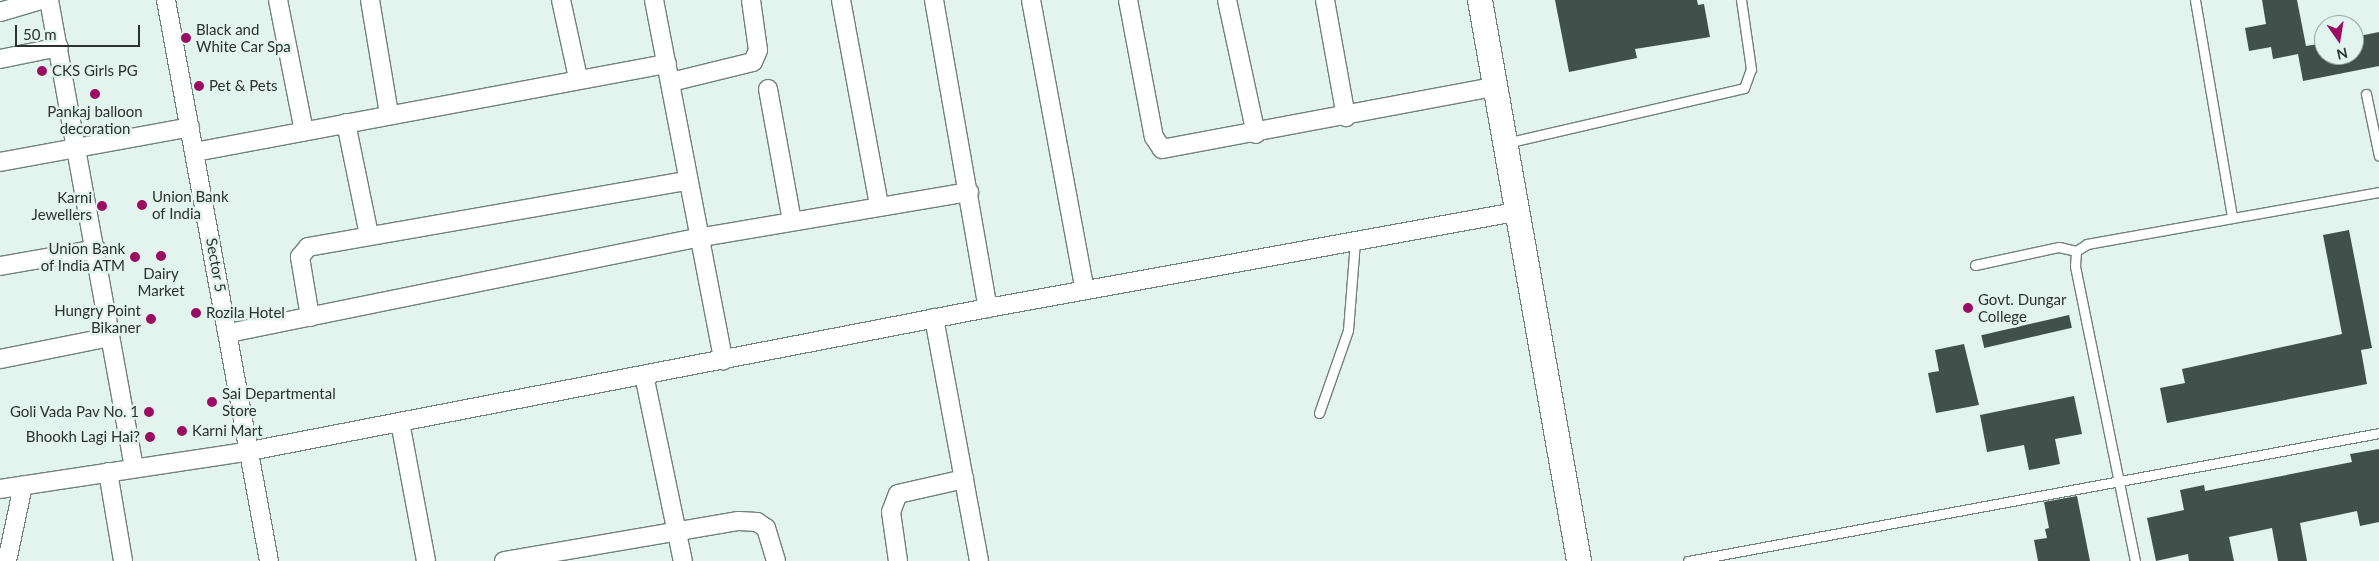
<!DOCTYPE html>
<html>
<head>
<meta charset="utf-8">
<style>
	body { margin:0 }
	#map { position:relative; width:2379px; height:561px; overflow:hidden; background:#e3f4ee; font-family:Lato,sans-serif }
	div>[style] { position:absolute }
	.building>* { inset:0; background:#42504b; transform-origin:0 0 }
	.roads { filter:drop-shadow(1px 0 #71817b) drop-shadow(-1px 0 #71817b) drop-shadow(0 1px #71817b) drop-shadow(0 -1px #71817b) }
	.lane>* { height:9px; margin:-4.5px; padding:0 4.5px; transform-origin:4.5px; border-radius:4.5px; background:#fff }
	.street>* { height:18px; margin:-9px; padding:0 9px; transform-origin:9px; border-radius:9px; background:#fff }
	.secondary>* { height:24px; margin:-12px; padding:0 12px; transform-origin:12px; border-radius:12px; background:#fff }
	.dots>* { width:14px; height:14px; translate:-50% -50%; box-sizing:border-box; border:2px solid #e3f4ee; border-radius:50% }
	span { translate:-50% -50%; white-space:nowrap; text-align:center; line-height:1.15; -webkit-text-stroke:5px #e3f4ee; paint-order:stroke }
	.poi-label { font-size:15px; color:#2b312f }
	.left { translate:0 -50%; text-align:left }
	.right { translate:-100% -50%; text-align:right }
	.street-label { font-size:15px; color:#2b312f }
	.north { position:absolute; left:2314px; top:15px; width:50px; height:50px; box-sizing:border-box; background:#e3f4ee; border:1px solid #99a6a2; border-radius:50%; rotate:167deg; font-size:14px; font-weight:700; line-height:20px; text-align:center; color:#2b312f }
	.north::after { content:''; display:block; margin:auto; width:18px; height:22px; background:#990e61; clip-path:polygon(50% 0,100% 100%,50% 72%,0 100%) }
	.scale { position:absolute; left:15px; top:25px; width:125px; height:22px; box-sizing:border-box; border:2px solid #2b312f; border-top:0; padding-left:6px; font-size:15px; line-height:18px; white-space:nowrap; color:#2b312f; -webkit-text-stroke:4px #e3f4ee; paint-order:stroke }
</style>
</head>
<body>
<div id="map">
	<div class="building">
		<div style="clip-path:polygon(1555px 0,1697px 0,1698px 5px,1704px 4px,1710px 37px,1635px 49px,1637px 58px,1569px 72px)"></div>
		<div style="clip-path:polygon(2262px 0,2297px 0,2306px 46px,2324px 43px,2324px 55px,2354px 55px,2354px 37px,2379px 32px,2379px 66px,2303px 81px,2298px 54px,2273px 59px,2271px 47px,2249px 51px,2245px 28px,2266px 24px)"></div>
		<div style="clip-path:polygon(2349px 230px,2372px 348px,2361px 350px,2367px 384px,2167px 423px,2160px 388px,2185px 383px,2182px 369px,2342px 334px,2323px 235px)"></div>
		<div style="left:2069px;top:315px;width:13px;height:90px;rotate:77deg"></div>
		<div style="clip-path:polygon(1964px 344px,1979px 405px,1936px 413px,1928px 373px,1939px 371px,1935px 350px)"></div>
		<div style="clip-path:polygon(2074px 396px,2082px 434px,2055px 439px,2060px 464px,2029px 470px,2024px 445px,1987px 452px,1980px 415px)"></div>
		<div style="clip-path:polygon(2379px 449px,2379px 522px,2360px 526px,2357px 511px,2300px 523px,2307px 561px,2278px 561px,2272px 528px,2229px 537px,2234px 561px,2189px 561px,2188px 554px,2156px 561px,2147px 518px,2184px 510px,2180px 490px,2204px 485px,2205px 491px,2352px 462px,2350px 454px)"></div>
		<div style="clip-path:polygon(2077px 496px,2090px 561px,2038px 561px,2034px 540px,2047px 538px,2045px 529px,2049px 528px,2044px 502px)"></div>
	</div>
	<div class="roads">
		<div class="lane">
			<div style="left:2195px;top:0;width:220px;rotate:80.3deg"></div>
			<div style="left:2366px;top:94px;width:63px;rotate:78.2deg"></div>
			<div style="left:1506px;top:143px;width:244px;rotate:-13deg"></div>
			<div style="left:1744px;top:88px;width:20px;rotate:-70deg"></div>
			<div style="left:1751px;top:69px;width:70px;rotate:-98.2deg"></div>
			<div style="left:1975px;top:265px;width:86px;rotate:-12.1deg"></div>
			<div style="left:2059px;top:247px;width:17px;rotate:13deg"></div>
			<div style="left:1319px;top:413px;width:88px;rotate:-70.7deg"></div>
			<div style="left:1348px;top:330px;width:89px;rotate:-85.5deg"></div>
			<div style="left:1688px;top:561px;width:703px;rotate:-10.49deg"></div>
			<div style="left:2135px;top:561px;width:301px;rotate:-101.5deg"></div>
			<div style="left:2075px;top:266px;width:15px;rotate:-86deg"></div>
			<div style="left:2076px;top:251px;width:13px;rotate:-32deg"></div>
			<div style="left:2087px;top:244px;width:297px;rotate:-10.1deg"></div>
		</div>
		<div class="street">
			<div style="left:49px;top:0;width:475px;rotate:79.7deg"></div>
			<div style="left:166px;top:0;width:570px;rotate:79.6deg"></div>
			<div style="left:278px;top:0;width:134px;rotate:78.8deg"></div>
			<div style="left:370px;top:0;width:115px;rotate:80.5deg"></div>
			<div style="left:561px;top:0;width:80px;rotate:77.7deg"></div>
			<div style="left:654px;top:0;width:367px;rotate:79.1deg"></div>
			<div style="left:841px;top:0;width:208px;rotate:79.5deg"></div>
			<div style="left:934px;top:0;width:313px;rotate:80.1deg"></div>
			<div style="left:1031px;top:0;width:295px;rotate:79.5deg"></div>
			<div style="left:1128px;top:0;width:139px;rotate:79.3deg"></div>
			<div style="left:1154px;top:137px;width:14px;rotate:56deg"></div>
			<div style="left:1162px;top:149px;width:338px;rotate:-10.6deg"></div>
			<div style="left:1227px;top:0;width:137px;rotate:77.8deg"></div>
			<div style="left:1325px;top:0;width:119px;rotate:79.8deg"></div>
			<div style="left:0;top:12px;width:43px;rotate:-16.3deg"></div>
			<div style="left:0;top:59px;width:60px;rotate:-11.5deg"></div>
			<div style="left:671px;top:82px;width:84px;rotate:-13.7deg"></div>
			<div style="left:753px;top:62px;width:13px;rotate:-67deg"></div>
			<div style="left:758px;top:50px;width:50px;rotate:-98deg"></div>
			<div style="left:768px;top:89px;width:134px;rotate:79.7deg"></div>
			<div style="left:346px;top:123px;width:114px;rotate:78.4deg"></div>
			<div style="left:195px;top:152px;width:480px;rotate:-10.6deg"></div>
			<div style="left:0;top:162px;width:193px;rotate:-10.4deg"></div>
			<div style="left:0;top:266px;width:98px;rotate:-9.9deg"></div>
			<div style="left:310px;top:317px;width:61px;rotate:-99.5deg"></div>
			<div style="left:300px;top:257px;width:13px;rotate:-51deg"></div>
			<div style="left:308px;top:247px;width:384px;rotate:-9.9deg"></div>
			<div style="left:934px;top:318px;width:247px;rotate:79.5deg"></div>
			<div style="left:229px;top:333px;width:478px;rotate:-11.5deg"></div>
			<div style="left:697px;top:238px;width:276px;rotate:-9.6deg"></div>
			<div style="left:0;top:359px;width:112px;rotate:-11.3deg"></div>
			<div style="left:644px;top:375px;width:190px;rotate:78.2deg"></div>
			<div style="left:400px;top:422px;width:141px;rotate:79.4deg"></div>
			<div style="left:108px;top:472px;width:90px;rotate:80.4deg"></div>
			<div style="left:0;top:489px;width:253px;rotate:-8.6deg"></div>
			<div style="left:250px;top:451px;width:752px;rotate:-10.97deg"></div>
			<div style="left:988px;top:308px;width:536px;rotate:-10.32deg"></div>
			<div style="left:7px;top:561px;width:77px;rotate:-78deg"></div>
			<div style="left:504px;top:561px;width:238px;rotate:-9.7deg"></div>
			<div style="left:739px;top:521px;width:18px;rotate:3deg"></div>
			<div style="left:757px;top:522px;width:11px;rotate:34deg"></div>
			<div style="left:766px;top:528px;width:34px;rotate:73deg"></div>
			<div style="left:898px;top:561px;width:49px;rotate:-98.1deg"></div>
			<div style="left:891px;top:512px;width:19px;rotate:-69deg"></div>
			<div style="left:898px;top:494px;width:68px;rotate:-12.8deg"></div>
		</div>
		<div class="secondary">
			<div style="left:1480px;top:0;width:570px;rotate:79.99deg"></div>
		</div>
	</div>
	<div class="dots">
		<div style="left:186px;top:38px;background:#990e61"></div>
		<div style="left:42px;top:71px;background:#990e61"></div>
		<div style="left:199px;top:86px;background:#990e61"></div>
		<div style="left:95px;top:94px;background:#990e61"></div>
		<div style="left:142px;top:205px;background:#990e61"></div>
		<div style="left:102px;top:206px;background:#990e61"></div>
		<div style="left:161px;top:256px;background:#990e61"></div>
		<div style="left:135px;top:257px;background:#990e61"></div>
		<div style="left:1968px;top:308px;background:#990e61"></div>
		<div style="left:196px;top:313px;background:#990e61"></div>
		<div style="left:151px;top:319px;background:#990e61"></div>
		<div style="left:212px;top:402px;background:#990e61"></div>
		<div style="left:149px;top:412px;background:#990e61"></div>
		<div style="left:182px;top:431px;background:#990e61"></div>
		<div style="left:150px;top:437px;background:#990e61"></div>
	</div>
	<div class="poi-label">
		<span class="left" style="left:196px;top:38px">Black and<br>White Car Spa</span>
		<span class="left" style="left:52px;top:71px">CKS Girls PG</span>
		<span class="left" style="left:209px;top:86px">Pet &amp; Pets</span>
		<span style="left:95px;top:120px">Pankaj balloon<br>decoration</span>
		<span class="left" style="left:152px;top:205px">Union Bank<br>of India</span>
		<span class="right" style="left:92px;top:206px">Karni<br>Jewellers</span>
		<span class="right" style="left:125px;top:257px">Union Bank<br>of India ATM</span>
		<span style="left:161px;top:282px">Dairy<br>Market</span>
		<span class="left" style="left:1978px;top:308px">Govt. Dungar<br>College</span>
		<span class="right" style="left:141px;top:319px">Hungry Point<br>Bikaner</span>
		<span class="left" style="left:206px;top:313px">Rozila Hotel</span>
		<span class="left" style="left:222px;top:402px">Sai Departmental<br>Store</span>
		<span class="right" style="left:139px;top:412px">Goli Vada Pav No. 1</span>
		<span class="left" style="left:192px;top:431px">Karni Mart</span>
		<span class="right" style="left:140px;top:437px">Bhookh Lagi Hai?</span>
	</div>
	<div class="street-label">
		<span style="left:216px;top:265px;rotate:80deg">Sector 5</span>
	</div>
	<div class="north">N</div>
	<div class="scale">50 m</div>
</div>
</body>
</html>
